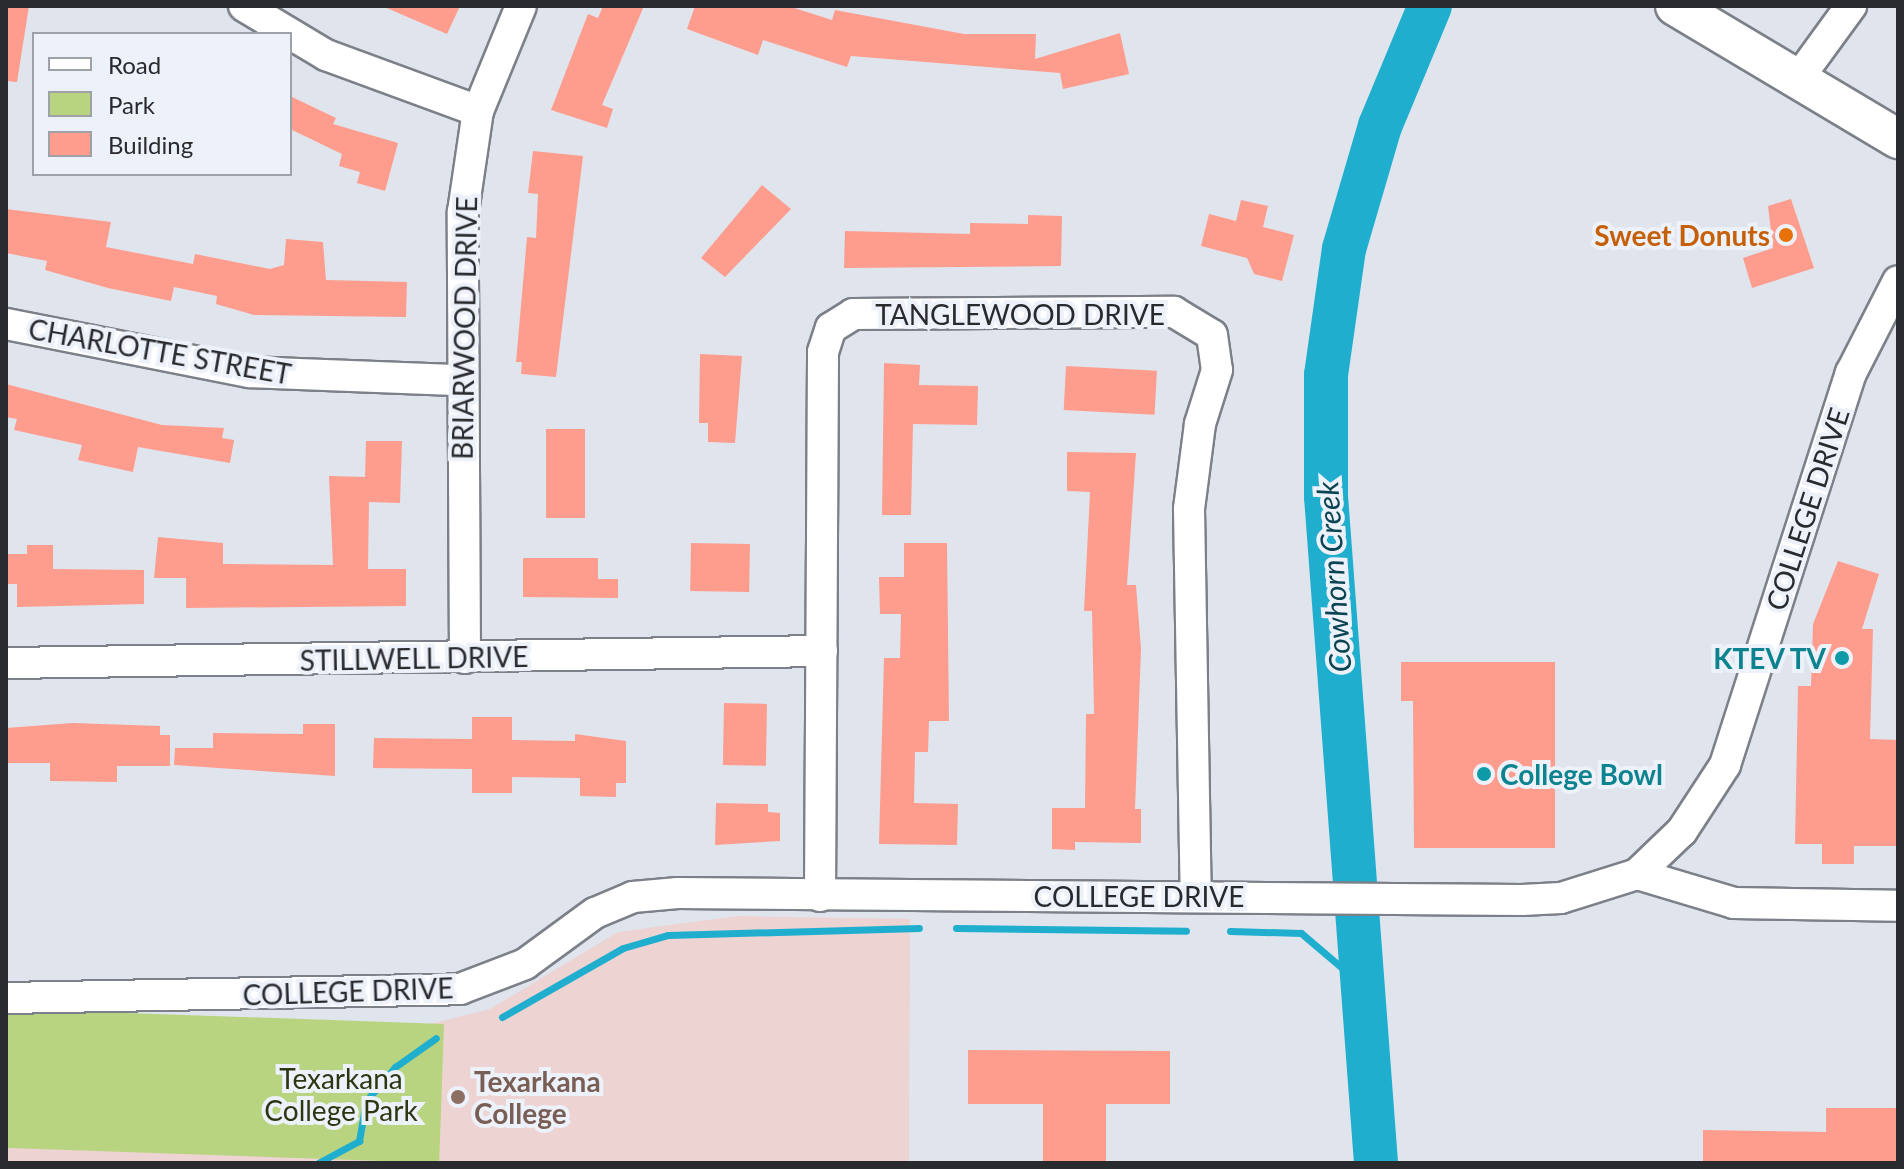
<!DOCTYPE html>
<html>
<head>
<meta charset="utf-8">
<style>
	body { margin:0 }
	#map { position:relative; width:1904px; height:1169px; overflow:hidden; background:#e0e4ed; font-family:Lato,sans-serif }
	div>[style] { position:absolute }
	.education>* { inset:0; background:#eed3d3 }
	.green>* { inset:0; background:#b8d480; transform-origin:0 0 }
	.stream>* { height:7px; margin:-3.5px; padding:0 3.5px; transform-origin:3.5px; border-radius:3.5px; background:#20aecf }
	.river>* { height:44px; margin:-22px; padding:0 22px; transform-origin:22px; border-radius:22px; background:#20aecf }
	.building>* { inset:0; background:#fe9c8e; transform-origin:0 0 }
	.roads { filter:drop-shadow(2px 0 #7c8088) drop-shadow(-2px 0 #7c8088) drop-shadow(0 2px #7c8088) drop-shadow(0 -2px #7c8088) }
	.minor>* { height:30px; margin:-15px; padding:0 15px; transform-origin:15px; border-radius:15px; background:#fff }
	.major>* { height:38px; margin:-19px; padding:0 19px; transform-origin:19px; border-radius:19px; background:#fff }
	.dots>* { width:22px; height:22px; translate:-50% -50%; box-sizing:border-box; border:4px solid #edf1fa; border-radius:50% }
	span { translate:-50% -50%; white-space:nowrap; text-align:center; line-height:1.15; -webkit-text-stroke:8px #edf1fa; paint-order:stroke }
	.food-label { font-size:28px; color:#c56008; font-weight:700 }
	.right { translate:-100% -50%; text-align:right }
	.street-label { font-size:28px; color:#292a2d }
	.culture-label { font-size:28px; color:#0d838f; font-weight:700 }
	.left { translate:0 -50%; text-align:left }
	.park-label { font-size:28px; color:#2c3712 }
	.education-label { font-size:28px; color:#785e54; font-weight:700 }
	.water-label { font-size:30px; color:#0b4452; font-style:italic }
	.frame { position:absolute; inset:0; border:8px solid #292a2d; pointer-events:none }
	.legend { position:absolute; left:32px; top:32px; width:260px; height:144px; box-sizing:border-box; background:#edf1fa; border:2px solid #9fa1a8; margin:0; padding:10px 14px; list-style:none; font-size:24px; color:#292a2d }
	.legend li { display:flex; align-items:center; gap:16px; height:40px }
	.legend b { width:40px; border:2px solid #9fa1a8 }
</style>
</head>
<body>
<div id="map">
	<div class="education">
		<div style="clip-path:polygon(738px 916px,910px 919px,909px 1163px,6px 1163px,6px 1031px,430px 1024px,490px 1009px,618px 932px)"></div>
	</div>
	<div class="green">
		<div style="left:444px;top:1024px;width:139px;height:438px;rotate:92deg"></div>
	</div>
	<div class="stream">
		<div style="left:956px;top:928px;width:230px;rotate:0.7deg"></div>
		<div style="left:1230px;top:931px;width:71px;rotate:1.6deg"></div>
		<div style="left:1301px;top:933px;width:80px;rotate:40.4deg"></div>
		<div style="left:502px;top:1017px;width:139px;rotate:-29.7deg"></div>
		<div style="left:623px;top:948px;width:47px;rotate:-16.1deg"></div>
		<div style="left:668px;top:935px;width:251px;rotate:-1.6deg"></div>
		<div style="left:318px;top:1163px;width:47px;rotate:-28.2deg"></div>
		<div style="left:359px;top:1141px;width:41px;rotate:-80.1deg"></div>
		<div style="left:366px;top:1101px;width:45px;rotate:-49.5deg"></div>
		<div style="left:395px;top:1067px;width:50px;rotate:-35.3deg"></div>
	</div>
	<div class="river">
		<div style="left:1376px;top:1163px;width:668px;rotate:-94.29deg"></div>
		<div style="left:1326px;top:497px;width:122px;rotate:-90deg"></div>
		<div style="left:1326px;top:375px;width:127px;rotate:-81.9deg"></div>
		<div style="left:1344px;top:249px;width:128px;rotate:-73.7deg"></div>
		<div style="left:1380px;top:126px;width:130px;rotate:-67.4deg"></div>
	</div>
	<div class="building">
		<div style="clip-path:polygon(6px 6px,29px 6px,17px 82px,6px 81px)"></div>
		<div style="clip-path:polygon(382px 6px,460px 6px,447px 34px)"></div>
		<div style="clip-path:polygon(603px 6px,644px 6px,602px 105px,613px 109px,607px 128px,551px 110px,588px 14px,598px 18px)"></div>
		<div style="clip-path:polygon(695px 6px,788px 6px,832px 20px,835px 10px,964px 34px,1036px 34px,1035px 59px,1120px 33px,1129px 74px,1063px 89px,1060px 73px,851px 56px,847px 67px,763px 40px,758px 55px,687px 29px)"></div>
		<div style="clip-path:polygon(290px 96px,336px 118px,333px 124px,398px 143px,385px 191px,357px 183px,360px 172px,339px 166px,342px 154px,290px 129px)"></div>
		<div style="clip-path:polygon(533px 151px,583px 156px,556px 377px,521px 374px,522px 362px,516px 362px,527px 237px,536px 238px,538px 194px,528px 193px)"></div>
		<div style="clip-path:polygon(762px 185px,791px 209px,725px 277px,701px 258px)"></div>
		<div style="clip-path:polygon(1791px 199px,1814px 268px,1752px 288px,1743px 258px,1773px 248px,1768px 206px)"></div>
		<div style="clip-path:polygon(1241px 200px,1268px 206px,1263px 227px,1294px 235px,1282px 281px,1254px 274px,1247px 258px,1201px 246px,1209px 214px,1236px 221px)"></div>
		<div style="clip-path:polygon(6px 209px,111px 222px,106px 247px,193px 264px,195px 254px,270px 269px,284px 265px,286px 239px,323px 242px,326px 280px,407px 282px,406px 317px,254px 315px,216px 304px,217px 296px,174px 287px,171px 301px,108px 288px,45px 270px,47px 261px,6px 253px)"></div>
		<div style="clip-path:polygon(1028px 215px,1062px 216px,1061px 266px,844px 268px,845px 231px,970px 234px,970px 223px,1028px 224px)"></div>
		<div style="clip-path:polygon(700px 354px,742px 356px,735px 443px,708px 442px,708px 423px,699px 423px)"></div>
		<div style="clip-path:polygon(884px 363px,920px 365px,919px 385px,978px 386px,977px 425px,913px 424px,911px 515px,882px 515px)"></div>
		<div style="left:1066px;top:366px;width:91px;height:44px;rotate:3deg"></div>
		<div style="clip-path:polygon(6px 384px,162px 425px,224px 428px,222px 438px,234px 440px,230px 463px,138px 447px,133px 472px,78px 460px,82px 445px,14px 430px,17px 419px,6px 417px)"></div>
		<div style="left:546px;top:429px;width:39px;height:89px"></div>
		<div style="clip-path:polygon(366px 441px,402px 441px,400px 503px,369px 502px,368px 569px,406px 569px,406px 606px,186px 608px,186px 578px,154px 578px,158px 537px,223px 543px,223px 564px,333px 565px,329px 476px,365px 477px)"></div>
		<div style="clip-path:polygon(1067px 452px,1136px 453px,1127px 585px,1136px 585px,1141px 649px,1135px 809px,1141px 809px,1141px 843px,1075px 842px,1075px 850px,1052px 849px,1052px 808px,1085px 808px,1086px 714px,1094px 714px,1092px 611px,1084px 611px,1090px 492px,1067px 491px)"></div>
		<div style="left:691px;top:543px;width:59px;height:48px;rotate:1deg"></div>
		<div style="clip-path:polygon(904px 543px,947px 543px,949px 721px,929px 721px,928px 752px,915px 752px,914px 803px,958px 804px,957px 845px,879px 844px,884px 658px,900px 658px,901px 614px,880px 614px,879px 577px,904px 577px)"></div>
		<div style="clip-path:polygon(27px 545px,53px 545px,53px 569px,144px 570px,144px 604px,17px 607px,17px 584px,6px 584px,6px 554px,27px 554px)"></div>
		<div style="clip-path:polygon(523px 558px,598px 558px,598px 579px,618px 579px,618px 598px,523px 597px)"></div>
		<div style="clip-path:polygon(1838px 561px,1879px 574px,1862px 629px,1873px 629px,1870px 739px,1898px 740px,1898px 846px,1854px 846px,1854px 864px,1822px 864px,1822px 844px,1795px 844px,1798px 686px,1811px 686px,1813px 624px)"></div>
		<div style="clip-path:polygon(1401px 662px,1555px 662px,1555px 848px,1414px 848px,1413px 701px,1401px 701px)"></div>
		<div style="left:724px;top:703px;width:43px;height:62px;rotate:1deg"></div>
		<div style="clip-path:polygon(472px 717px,512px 717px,512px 740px,575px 741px,575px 734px,626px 741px,626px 783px,616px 783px,616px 797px,580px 796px,580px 778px,512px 777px,512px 793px,472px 793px,472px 769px,373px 768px,374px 738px,472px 739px)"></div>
		<div style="clip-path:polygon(73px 723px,160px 726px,160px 735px,170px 735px,170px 766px,117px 766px,117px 782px,50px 781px,50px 763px,6px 763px,6px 728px)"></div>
		<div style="clip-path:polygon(303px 724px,335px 724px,335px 776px,174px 765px,175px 748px,213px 748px,213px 733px,303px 734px)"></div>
		<div style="clip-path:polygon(716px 803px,768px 804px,768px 812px,780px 813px,780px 841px,715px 845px)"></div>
		<div style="clip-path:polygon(968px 1050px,1170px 1051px,1170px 1104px,1106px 1104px,1106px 1163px,1043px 1163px,1043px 1104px,968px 1104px)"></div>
		<div style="clip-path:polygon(1826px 1108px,1898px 1108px,1898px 1163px,1703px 1163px,1703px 1130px,1826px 1132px)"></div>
	</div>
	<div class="roads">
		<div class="minor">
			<div style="left:244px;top:6px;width:96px;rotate:30.9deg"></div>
			<div style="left:326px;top:55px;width:162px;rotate:20.2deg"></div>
			<div style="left:1800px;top:76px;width:87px;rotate:-53.9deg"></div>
			<div style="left:6px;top:324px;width:248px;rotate:11.2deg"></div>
			<div style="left:249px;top:372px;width:210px;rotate:2.2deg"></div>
			<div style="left:465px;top:658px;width:446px;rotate:-90.3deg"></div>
			<div style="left:463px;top:212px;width:102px;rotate:-81.6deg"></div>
			<div style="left:478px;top:111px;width:113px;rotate:-67.7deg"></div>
			<div style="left:6px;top:663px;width:816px;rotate:-0.84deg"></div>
			<div style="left:1637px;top:874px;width:101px;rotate:16.6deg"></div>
			<div style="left:1734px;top:903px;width:164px;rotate:1deg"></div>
			<div style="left:820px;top:896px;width:544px;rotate:-89.68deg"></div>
			<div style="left:823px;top:352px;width:25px;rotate:-72deg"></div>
			<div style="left:831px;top:328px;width:26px;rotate:-32deg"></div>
			<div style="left:853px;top:314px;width:321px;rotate:-0.4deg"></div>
			<div style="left:1174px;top:312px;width:44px;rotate:31.2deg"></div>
			<div style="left:1212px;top:335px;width:35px;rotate:82deg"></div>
			<div style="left:1217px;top:370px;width:57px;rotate:107.5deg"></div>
			<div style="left:1200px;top:424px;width:86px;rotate:97.4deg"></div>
			<div style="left:1189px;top:509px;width:387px;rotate:89deg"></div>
			<div style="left:6px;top:998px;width:454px;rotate:-1.1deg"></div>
			<div style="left:460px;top:989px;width:70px;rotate:-21deg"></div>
			<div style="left:525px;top:964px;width:87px;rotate:-36.1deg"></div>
			<div style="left:595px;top:913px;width:41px;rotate:-22.8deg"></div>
			<div style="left:633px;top:897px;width:45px;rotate:-5.1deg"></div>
			<div style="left:678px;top:893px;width:844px;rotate:0.48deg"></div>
			<div style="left:1522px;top:900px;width:39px;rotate:-3deg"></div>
			<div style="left:1561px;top:898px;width:80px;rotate:-17.5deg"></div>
			<div style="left:1637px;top:874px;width:62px;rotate:-43.7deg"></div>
			<div style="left:1682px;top:831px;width:79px;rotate:-56.9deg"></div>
			<div style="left:1725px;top:765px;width:412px;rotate:-72.2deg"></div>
			<div style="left:1851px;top:373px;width:103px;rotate:-62.9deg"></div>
		</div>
		<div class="major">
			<div style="left:1675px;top:6px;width:260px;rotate:30.8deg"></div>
		</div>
	</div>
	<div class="dots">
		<div style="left:1786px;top:235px;background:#e8710a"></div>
		<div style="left:1842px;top:658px;background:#0f9aa8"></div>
		<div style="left:1484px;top:774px;background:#0f9aa8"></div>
		<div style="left:458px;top:1097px;background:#8d6e63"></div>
	</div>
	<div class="food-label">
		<span class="right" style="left:1770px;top:235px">Sweet Donuts</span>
	</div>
	<div class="street-label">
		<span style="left:1020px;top:314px">TANGLEWOOD DRIVE</span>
		<span style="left:464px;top:328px;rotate:-89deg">BRIARWOOD DRIVE</span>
		<span style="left:160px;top:351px;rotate:10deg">CHARLOTTE STREET</span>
		<span style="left:1807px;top:509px;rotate:-72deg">COLLEGE DRIVE</span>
		<span style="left:414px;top:658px;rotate:-1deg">STILLWELL DRIVE</span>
		<span style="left:1139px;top:896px">COLLEGE DRIVE</span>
		<span style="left:348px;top:991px;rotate:-2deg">COLLEGE DRIVE</span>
	</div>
	<div class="culture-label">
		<span class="right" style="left:1826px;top:658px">KTEV TV</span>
		<span class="left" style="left:1500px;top:774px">College Bowl</span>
	</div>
	<div class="park-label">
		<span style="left:341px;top:1094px">Texarkana<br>College Park</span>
	</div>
	<div class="education-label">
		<span class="left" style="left:474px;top:1097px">Texarkana<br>College</span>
	</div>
	<div class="water-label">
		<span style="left:1333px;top:577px;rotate:-94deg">Cowhorn Creek</span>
	</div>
	<div class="frame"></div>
	<ul class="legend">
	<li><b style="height:10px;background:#fff"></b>Road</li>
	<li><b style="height:22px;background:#b8d480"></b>Park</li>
	<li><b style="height:22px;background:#fe9c8e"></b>Building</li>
	</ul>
</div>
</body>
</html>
